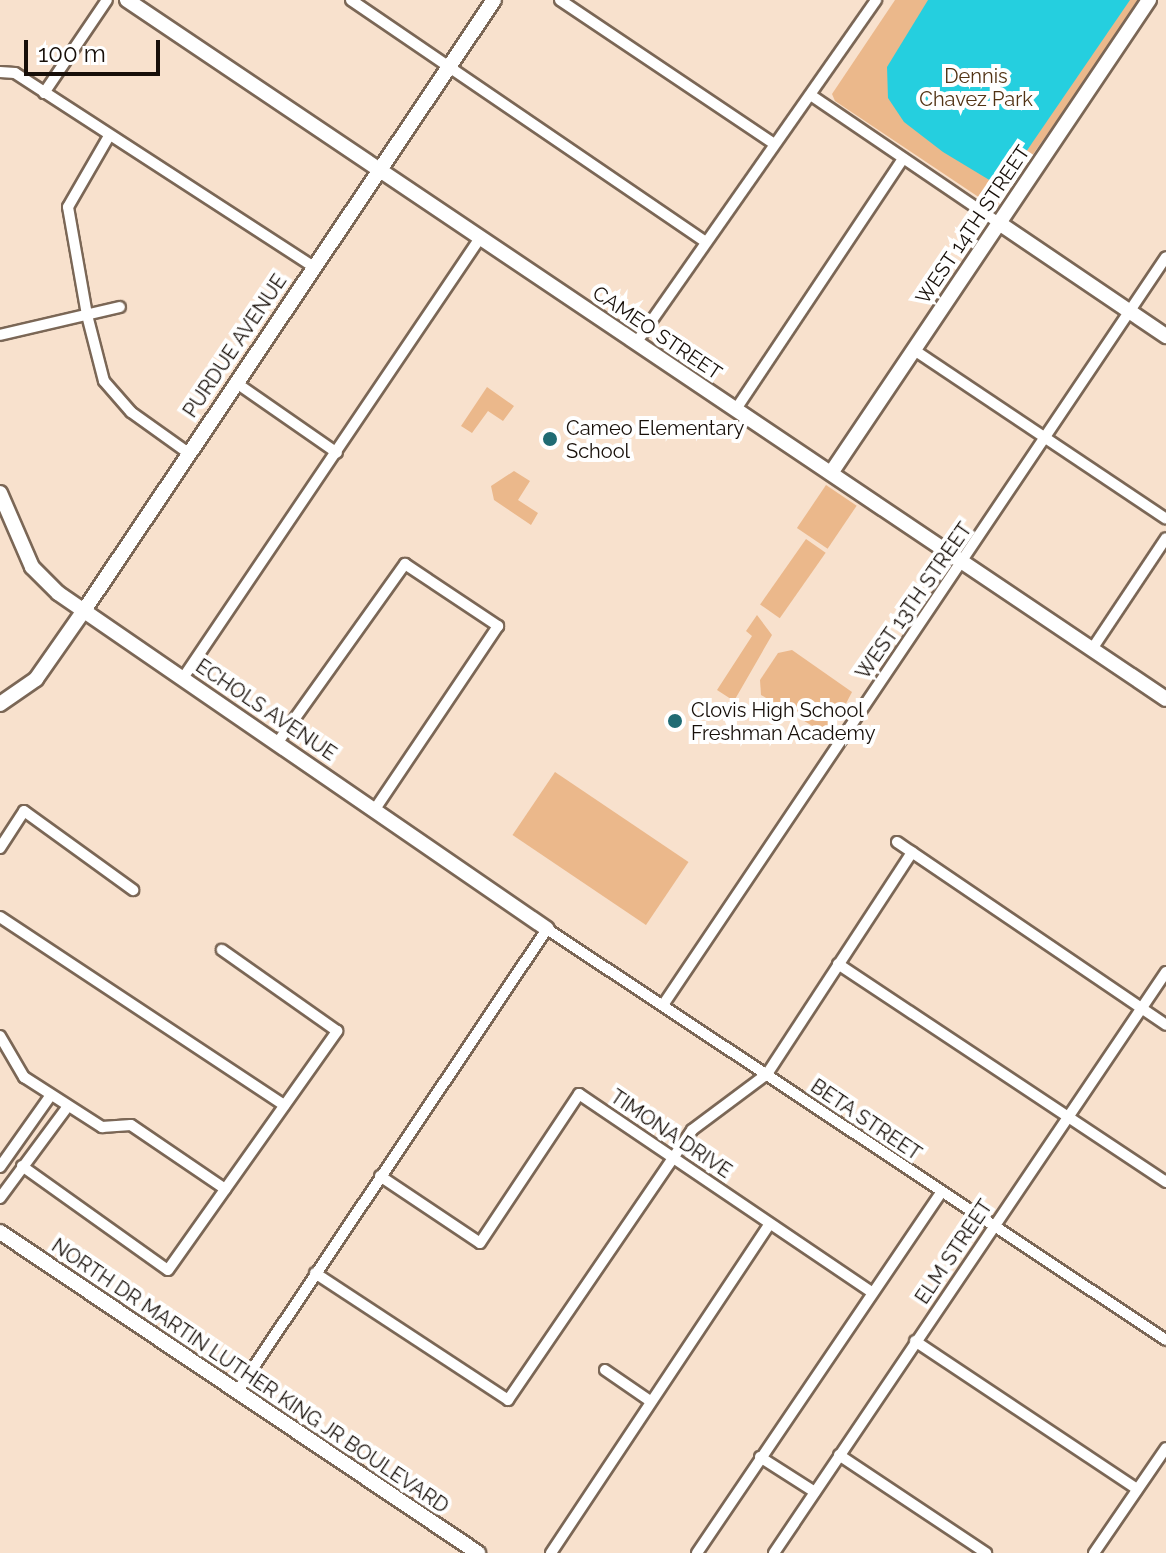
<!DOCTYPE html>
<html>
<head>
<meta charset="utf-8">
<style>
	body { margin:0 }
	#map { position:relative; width:1166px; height:1553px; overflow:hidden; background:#f8e1cd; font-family:Raleway,sans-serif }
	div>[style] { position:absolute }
	.green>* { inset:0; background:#ebb88b; transform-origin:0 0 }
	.water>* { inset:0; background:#25cfdf }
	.roads { filter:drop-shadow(2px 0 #7b6756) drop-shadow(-2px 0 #7b6756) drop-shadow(0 2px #7b6756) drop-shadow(0 -2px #7b6756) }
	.minor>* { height:10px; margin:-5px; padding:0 5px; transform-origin:5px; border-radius:5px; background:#fff }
	.tertiary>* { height:14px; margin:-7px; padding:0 7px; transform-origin:7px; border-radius:7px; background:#fff }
	.dots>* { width:22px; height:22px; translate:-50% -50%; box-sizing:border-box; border:4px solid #fff; border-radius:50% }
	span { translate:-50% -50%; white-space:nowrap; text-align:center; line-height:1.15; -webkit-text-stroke:8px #fff; paint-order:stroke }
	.park-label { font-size:20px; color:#523314 }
	.street-label { font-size:20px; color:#170f09 }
	.poi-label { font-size:20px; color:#170f09 }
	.left { translate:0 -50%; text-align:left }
	.scale { position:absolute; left:24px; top:40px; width:136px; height:36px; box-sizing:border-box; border:4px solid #170f09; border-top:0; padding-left:10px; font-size:24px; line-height:28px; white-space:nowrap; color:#170f09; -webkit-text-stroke:6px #fff; paint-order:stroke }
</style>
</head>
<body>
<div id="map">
	<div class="green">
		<div style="clip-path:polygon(895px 0,1142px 0,995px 208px,835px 101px,832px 94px)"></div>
		<div style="clip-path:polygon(487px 387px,514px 406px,503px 421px,488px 411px,472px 433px,461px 426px)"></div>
		<div style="clip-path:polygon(514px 471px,530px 481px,518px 500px,538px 513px,531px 525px,494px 500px,491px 486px)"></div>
		<div style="left:826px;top:485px;width:37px;height:52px;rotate:34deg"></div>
		<div style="left:806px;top:539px;width:24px;height:80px;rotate:35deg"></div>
		<div style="clip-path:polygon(757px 615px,772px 635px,734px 701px,717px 690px,752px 636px,746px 631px)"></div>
		<div style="clip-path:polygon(792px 650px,852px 692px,829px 736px,761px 695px,760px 680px,778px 653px)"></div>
		<div style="left:555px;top:772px;width:161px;height:76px;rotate:34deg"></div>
	</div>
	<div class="water">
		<div style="clip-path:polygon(928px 0,1130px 0,1006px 181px,991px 181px,943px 152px,904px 122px,888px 98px,887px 67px)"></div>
	</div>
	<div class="roads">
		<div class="minor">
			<div style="left:351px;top:0;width:427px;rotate:34.3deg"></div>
			<div style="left:560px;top:0;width:254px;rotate:33.9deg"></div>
			<div style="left:0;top:72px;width:15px;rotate:4deg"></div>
			<div style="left:15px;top:73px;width:354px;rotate:33deg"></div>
			<div style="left:44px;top:93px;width:112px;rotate:-55.9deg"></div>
			<div style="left:812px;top:96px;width:226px;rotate:34.2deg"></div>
			<div style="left:109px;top:136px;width:82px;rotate:120deg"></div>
			<div style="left:68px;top:207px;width:110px;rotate:80deg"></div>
			<div style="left:87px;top:315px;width:68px;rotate:75.6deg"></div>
			<div style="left:104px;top:381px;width:41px;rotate:48.9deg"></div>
			<div style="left:131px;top:412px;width:69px;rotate:35.5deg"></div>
			<div style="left:0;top:335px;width:123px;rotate:-13.1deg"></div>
			<div style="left:636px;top:343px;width:419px;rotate:-55deg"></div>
			<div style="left:914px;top:350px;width:303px;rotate:33.8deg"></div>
			<div style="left:235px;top:382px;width:124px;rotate:34.8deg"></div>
			<div style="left:736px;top:409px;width:301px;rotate:-56.3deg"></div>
			<div style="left:1092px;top:649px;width:133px;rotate:-56.3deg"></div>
			<div style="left:183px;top:678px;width:531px;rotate:-55.98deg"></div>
			<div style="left:278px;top:742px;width:219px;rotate:-54.5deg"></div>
			<div style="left:405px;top:564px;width:112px;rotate:33.7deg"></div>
			<div style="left:498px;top:626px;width:220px;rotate:123.9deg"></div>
			<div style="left:897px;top:842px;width:325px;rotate:34.2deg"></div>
			<div style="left:0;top:848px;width:44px;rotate:-57deg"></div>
			<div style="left:24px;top:811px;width:135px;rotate:35.9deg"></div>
			<div style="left:0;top:917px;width:341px;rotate:33.5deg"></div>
			<div style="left:838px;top:964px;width:394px;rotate:33.6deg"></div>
			<div style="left:663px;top:1005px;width:901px;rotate:-56.08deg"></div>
			<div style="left:0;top:1036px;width:48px;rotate:59.7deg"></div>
			<div style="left:24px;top:1077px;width:93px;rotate:32.7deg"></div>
			<div style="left:102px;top:1127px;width:29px;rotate:-4deg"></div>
			<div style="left:131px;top:1125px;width:114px;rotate:34.2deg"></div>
			<div style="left:22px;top:1166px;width:179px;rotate:35.5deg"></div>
			<div style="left:168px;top:1270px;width:293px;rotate:-54.7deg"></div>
			<div style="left:337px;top:1031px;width:141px;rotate:-144.8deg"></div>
			<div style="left:0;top:1167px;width:88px;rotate:-54.7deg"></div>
			<div style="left:380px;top:1176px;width:120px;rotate:33.8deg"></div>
			<div style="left:480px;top:1243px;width:179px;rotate:-56.4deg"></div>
			<div style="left:579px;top:1094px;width:353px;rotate:34.1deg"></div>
			<div style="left:0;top:1198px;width:114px;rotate:-53.5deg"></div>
			<div style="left:315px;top:1273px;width:231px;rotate:33.3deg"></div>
			<div style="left:508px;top:1400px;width:327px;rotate:-55.7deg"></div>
			<div style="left:692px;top:1130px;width:94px;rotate:-36.7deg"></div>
			<div style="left:767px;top:1074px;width:265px;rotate:-56.8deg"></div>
			<div style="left:915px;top:1341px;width:267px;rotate:33.7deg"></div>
			<div style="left:605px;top:1370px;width:55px;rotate:34.6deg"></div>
			<div style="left:239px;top:1389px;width:554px;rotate:-56.2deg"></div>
			<div style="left:547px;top:929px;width:743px;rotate:33.58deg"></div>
			<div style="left:839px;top:1455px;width:177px;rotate:33.7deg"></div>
			<div style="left:760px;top:1457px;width:65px;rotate:32.5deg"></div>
			<div style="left:551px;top:1553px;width:395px;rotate:-56.4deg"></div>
			<div style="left:697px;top:1553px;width:436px;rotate:-55.9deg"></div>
			<div style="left:774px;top:1553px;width:701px;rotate:-55.99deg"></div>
			<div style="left:1094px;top:1553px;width:127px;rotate:-55.6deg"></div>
		</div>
		<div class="tertiary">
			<div style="left:127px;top:0;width:1252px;rotate:33.93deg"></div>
			<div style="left:999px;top:223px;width:202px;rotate:34.1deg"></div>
			<div style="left:831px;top:473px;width:570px;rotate:-56.09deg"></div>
			<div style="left:0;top:493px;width:81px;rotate:66.6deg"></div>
			<div style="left:32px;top:567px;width:37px;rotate:45deg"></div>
			<div style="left:58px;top:593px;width:593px;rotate:34.49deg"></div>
			<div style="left:0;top:704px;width:44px;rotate:-34.8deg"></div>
			<div style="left:36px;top:679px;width:82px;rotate:-55deg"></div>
			<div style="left:83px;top:612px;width:737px;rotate:-56.12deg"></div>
			<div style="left:0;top:1232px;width:576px;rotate:33.88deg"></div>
		</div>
	</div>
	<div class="dots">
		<div style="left:550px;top:439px;background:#206b73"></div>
		<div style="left:675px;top:721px;background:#206b73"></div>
	</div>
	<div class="park-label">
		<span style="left:976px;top:88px">Dennis<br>Chavez Park</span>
	</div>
	<div class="street-label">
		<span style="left:973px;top:225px;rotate:-56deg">WEST 14TH STREET</span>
		<span style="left:657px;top:333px;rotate:34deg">CAMEO STREET</span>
		<span style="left:235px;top:346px;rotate:-56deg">PURDUE AVENUE</span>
		<span style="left:914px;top:601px;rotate:-55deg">WEST 13TH STREET</span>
		<span style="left:266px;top:710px;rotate:34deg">ECHOLS AVENUE</span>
		<span style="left:866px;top:1120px;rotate:34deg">BETA STREET</span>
		<span style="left:671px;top:1134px;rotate:34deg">TIMONA DRIVE</span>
		<span style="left:954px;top:1252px;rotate:-56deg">ELM STREET</span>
		<span style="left:250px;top:1376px;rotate:34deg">NORTH DR MARTIN LUTHER KING JR BOULEVARD</span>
	</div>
	<div class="poi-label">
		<span class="left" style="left:566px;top:440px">Cameo Elementary<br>School</span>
		<span class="left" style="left:691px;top:722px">Clovis High School<br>Freshman Academy</span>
	</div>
	<div class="scale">100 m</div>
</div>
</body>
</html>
